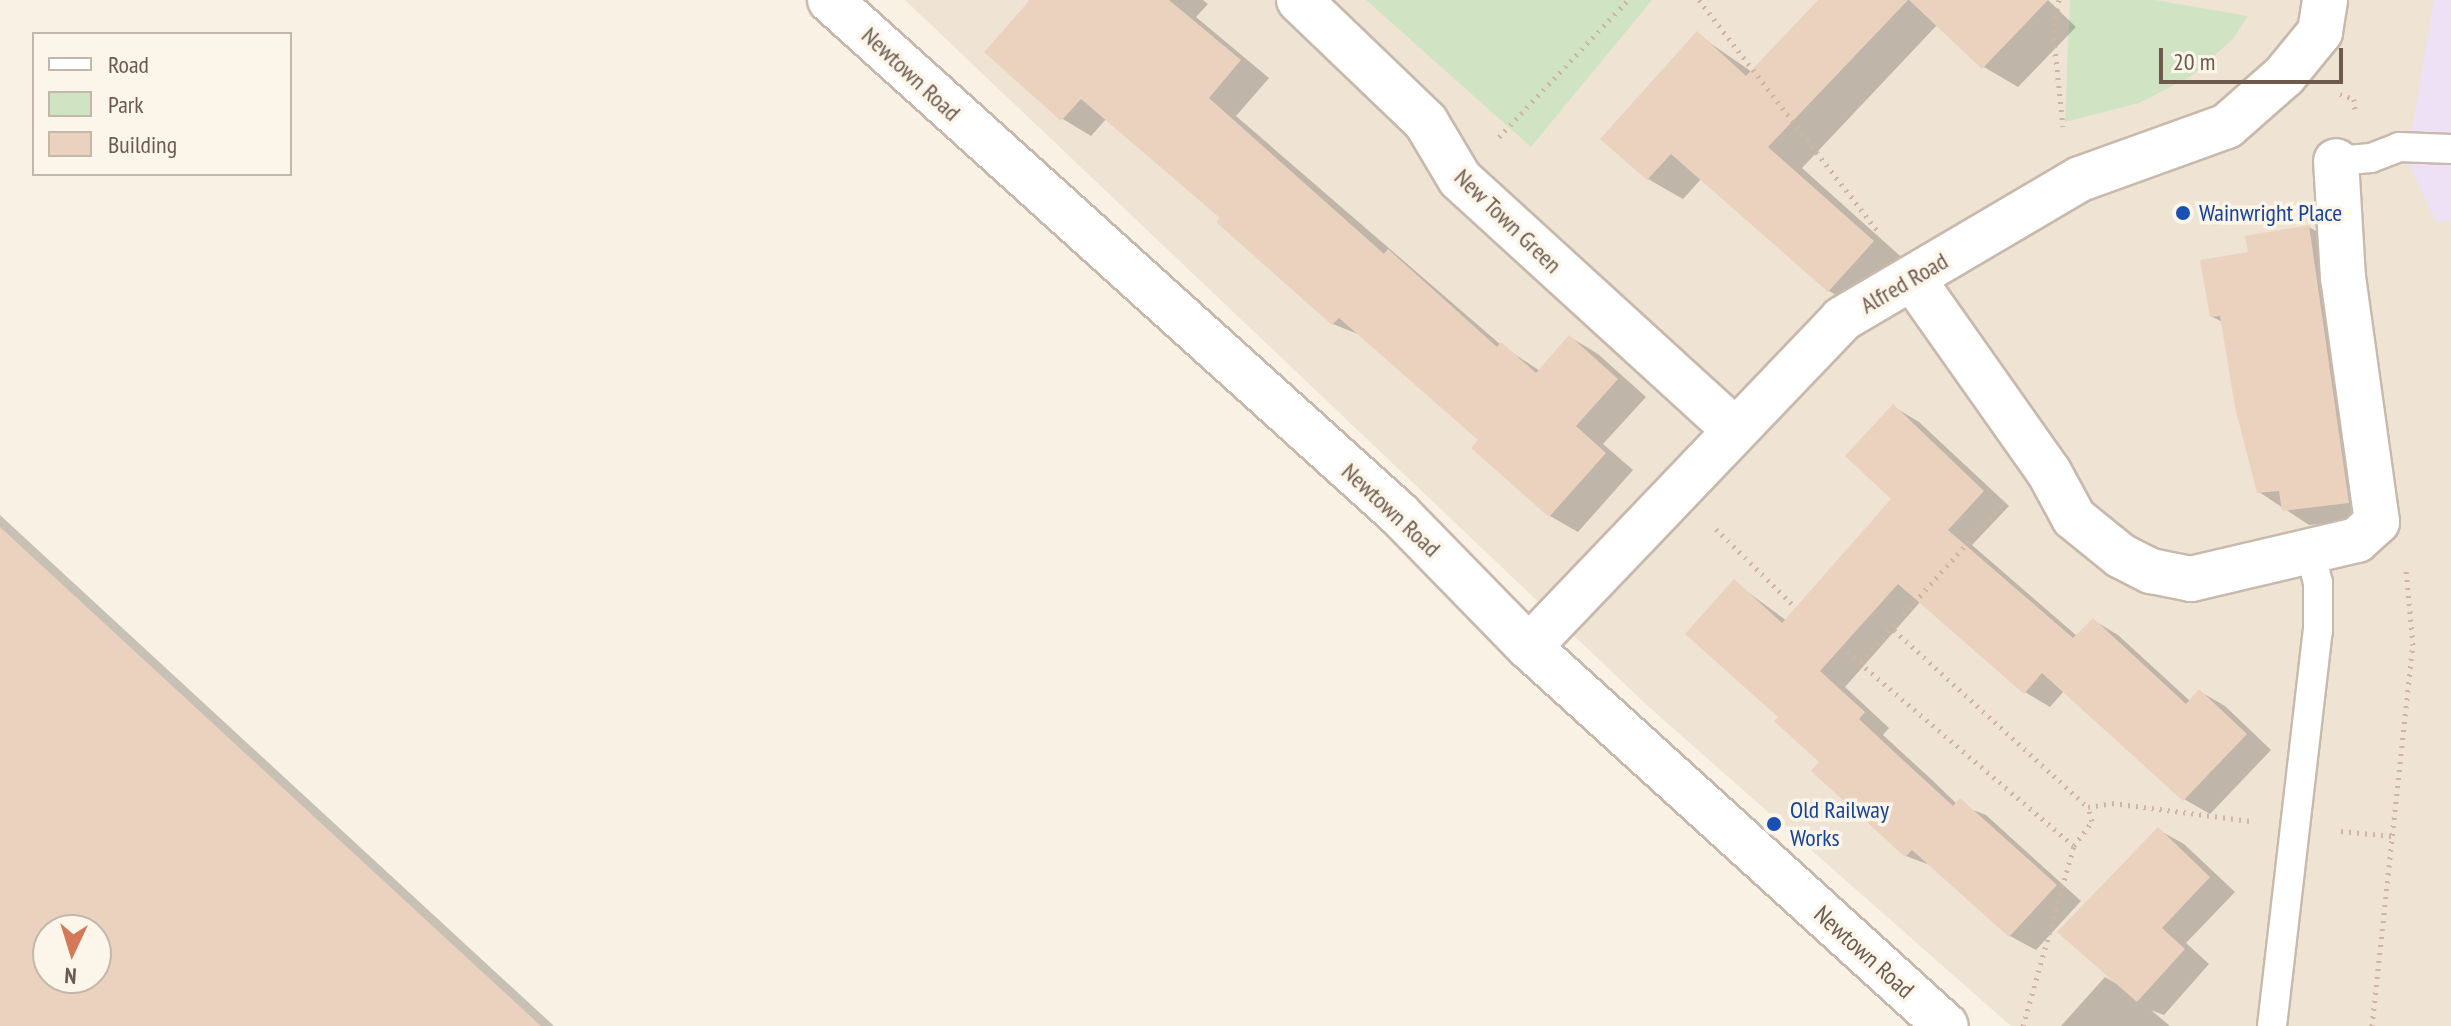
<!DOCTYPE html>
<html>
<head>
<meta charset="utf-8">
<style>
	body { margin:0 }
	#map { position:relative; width:2451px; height:1026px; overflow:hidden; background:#f9f1e3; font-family:"PT Sans Narrow",sans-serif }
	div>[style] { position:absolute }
	.residential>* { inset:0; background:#efe3d3 }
	.education>* { inset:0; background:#eee0f5 }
	.green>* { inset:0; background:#d0e4c4 }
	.shadow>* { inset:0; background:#0003 }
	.building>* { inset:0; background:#ebd2bf }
	.path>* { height:5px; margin-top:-2.5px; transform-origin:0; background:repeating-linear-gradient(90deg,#cfb5a2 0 2px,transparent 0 8px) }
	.roads { filter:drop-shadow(2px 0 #c8b9ac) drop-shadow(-2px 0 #c8b9ac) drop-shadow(0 2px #c8b9ac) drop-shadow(0 -2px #c8b9ac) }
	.service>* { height:28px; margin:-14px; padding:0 14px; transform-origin:14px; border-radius:14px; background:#fff }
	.minor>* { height:44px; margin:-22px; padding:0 22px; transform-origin:22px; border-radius:22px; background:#fff }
	.tertiary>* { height:44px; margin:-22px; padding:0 22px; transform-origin:22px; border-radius:22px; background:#fff }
	.dots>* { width:22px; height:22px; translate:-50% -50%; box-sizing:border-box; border:4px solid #fcf5e9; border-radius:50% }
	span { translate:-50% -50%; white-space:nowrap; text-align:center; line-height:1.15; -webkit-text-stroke:7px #fcf5e9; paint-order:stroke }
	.street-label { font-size:24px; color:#6d5a4d }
	.transit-label { font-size:24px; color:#164399 }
	.left { translate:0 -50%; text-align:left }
	.legend { position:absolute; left:32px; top:32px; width:260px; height:144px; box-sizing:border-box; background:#fcf5e9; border:2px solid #c3b7ab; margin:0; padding:10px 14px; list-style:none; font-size:24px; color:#6d5a4d }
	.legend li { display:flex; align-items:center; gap:16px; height:40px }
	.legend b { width:40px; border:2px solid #c3b7ab }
	.north { position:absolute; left:32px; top:914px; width:80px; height:80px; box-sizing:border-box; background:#fcf5e9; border:2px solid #c3b7ab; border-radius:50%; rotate:184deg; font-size:22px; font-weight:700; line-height:32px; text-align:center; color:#6d5a4d }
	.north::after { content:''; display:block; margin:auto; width:28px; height:36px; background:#d47858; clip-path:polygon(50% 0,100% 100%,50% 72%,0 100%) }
	.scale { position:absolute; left:2159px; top:48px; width:184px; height:36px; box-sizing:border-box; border:4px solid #6d5a4d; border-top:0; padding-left:10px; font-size:24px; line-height:28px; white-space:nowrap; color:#6d5a4d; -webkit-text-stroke:6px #fcf5e9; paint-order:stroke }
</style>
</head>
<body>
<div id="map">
	<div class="residential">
		<div style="clip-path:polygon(905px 0,2451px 0,2451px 1026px,2011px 1026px,1649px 707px)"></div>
	</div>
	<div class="education">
		<div style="clip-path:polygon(2434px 0,2451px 0,2451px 221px,2436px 222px,2407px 160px)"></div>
	</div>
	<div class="green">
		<div style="clip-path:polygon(1366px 0,1652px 0,1531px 147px)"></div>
		<div style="clip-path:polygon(2070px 0,2155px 0,2248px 16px,2233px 39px,2190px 77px,2139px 103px,2065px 122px)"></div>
	</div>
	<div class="shadow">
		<div style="clip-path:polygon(1030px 0,1203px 0,1208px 4px,1196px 17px,1269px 78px,1236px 116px,1501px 345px,1540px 371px,1570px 337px,1598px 354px,1646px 397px,1603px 444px,1633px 470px,1578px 532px,1550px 516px,1481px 440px,1365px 337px,1333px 324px,1219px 222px,1223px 217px,1107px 118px,1091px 136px,1063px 119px,987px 52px)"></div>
		<div style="clip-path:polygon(1821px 0,2048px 0,2076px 27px,2018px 87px,1984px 67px,1938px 24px,1802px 168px,1908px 263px,1864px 311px,1829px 291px,1702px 178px,1683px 199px,1648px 179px,1697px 34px,1752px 72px)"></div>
		<div style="clip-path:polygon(2309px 227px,2335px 242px,2373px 517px,2309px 525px,2259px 492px,2224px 323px,2211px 316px)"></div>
		<div style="clip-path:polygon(1894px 407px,1919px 422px,2009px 506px,1972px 545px,2077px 636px,2093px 620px,2118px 635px,2190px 701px,2199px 691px,2225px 706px,2271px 750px,2210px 814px,2184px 799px,2064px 691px,2050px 707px,2025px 692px,1921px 601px,1845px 687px,1889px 728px,1883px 735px,1931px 779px,1957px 804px,1986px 815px,2081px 901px,2036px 950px,2010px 936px,1935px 867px,1906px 856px,1814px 771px,1822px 762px,1734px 582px,1787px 621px,1893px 499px)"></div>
		<div style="clip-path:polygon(evenodd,0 515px,554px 1026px,0 1026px,0 515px,48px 930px,96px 930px,96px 978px,48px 978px,48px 930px)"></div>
		<div style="clip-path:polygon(2159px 830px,2184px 844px,2235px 892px,2186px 943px,2209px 964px,2164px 1015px,2151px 1010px,2170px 1026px,2061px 1026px,2105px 977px,2117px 984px)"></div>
	</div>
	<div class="building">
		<div style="clip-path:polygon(1030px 0,1169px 0,1241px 60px,1209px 98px,1384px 254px,1388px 249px,1497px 347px,1501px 342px,1536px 373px,1569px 335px,1618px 379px,1576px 426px,1606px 453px,1549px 517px,1471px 448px,1478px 440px,1339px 318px,1332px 325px,1216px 222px,1220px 218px,1081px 99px,1061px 121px,984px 52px)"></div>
		<div style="clip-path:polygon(1818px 0,1908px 0,1768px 147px,1874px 241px,1828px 292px,1671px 154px,1647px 180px,1600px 139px,1697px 31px,1746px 76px)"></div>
		<div style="clip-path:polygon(1909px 0,2048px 0,1982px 69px)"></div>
		<div style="clip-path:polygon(2309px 225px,2349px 503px,2282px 511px,2279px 491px,2257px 493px,2235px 407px,2220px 316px,2210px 317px,2200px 260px,2248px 252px,2245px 236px)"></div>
		<div style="clip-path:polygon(1893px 404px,1984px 491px,1948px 530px,2073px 638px,2093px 618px,2186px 704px,2199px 689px,2247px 734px,2183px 801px,2042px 673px,2024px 694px,1898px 584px,1820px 671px,1865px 712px,1859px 719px,1905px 762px,1953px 806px,1960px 798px,2057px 885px,2009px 937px,1912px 850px,1905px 857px,1811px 771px,1819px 762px,1774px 721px,1778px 717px,1685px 634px,1734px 579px,1782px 623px,1891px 499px,1845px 456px)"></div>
		<div style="clip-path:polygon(evenodd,0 527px,541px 1026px,0 1026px,0 527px,48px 930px,96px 930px,96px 978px,48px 978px,48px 930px)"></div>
		<div style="clip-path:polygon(2158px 827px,2210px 877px,2162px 928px,2185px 949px,2137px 1002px,2057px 932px)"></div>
	</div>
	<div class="path">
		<div style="left:1699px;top:0;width:294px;rotate:52.3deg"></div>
		<div style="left:2059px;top:0;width:31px;rotate:101deg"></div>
		<div style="left:2053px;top:30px;width:97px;rotate:84.1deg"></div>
		<div style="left:2340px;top:94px;width:15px;rotate:20deg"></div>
		<div style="left:2354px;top:99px;width:11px;rotate:85deg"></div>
		<div style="left:1499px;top:137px;width:188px;rotate:-46.7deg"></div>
		<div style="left:1716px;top:529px;width:111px;rotate:44.6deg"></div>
		<div style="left:1894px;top:630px;width:263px;rotate:42.4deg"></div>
		<div style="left:2088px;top:807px;width:24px;rotate:-9deg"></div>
		<div style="left:2112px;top:803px;width:140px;rotate:7.4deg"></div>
		<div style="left:1841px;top:647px;width:306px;rotate:40.5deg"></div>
		<div style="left:1861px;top:662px;width:216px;rotate:-48.2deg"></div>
		<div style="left:2341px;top:831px;width:51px;rotate:5.6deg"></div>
		<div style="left:2023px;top:1026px;width:187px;rotate:-74.2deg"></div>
		<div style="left:2074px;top:846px;width:31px;rotate:-54deg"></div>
		<div style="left:2092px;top:821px;width:15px;rotate:-106deg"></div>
		<div style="left:2372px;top:1026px;width:383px;rotate:-83.9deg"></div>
		<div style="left:2413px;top:645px;width:76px;rotate:-95.3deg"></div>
	</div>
	<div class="roads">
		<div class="service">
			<div style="left:2336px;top:161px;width:35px;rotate:-5deg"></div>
			<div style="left:2371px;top:158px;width:30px;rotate:-21deg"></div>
			<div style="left:2399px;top:147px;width:52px;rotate:2.2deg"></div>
			<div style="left:2272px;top:1026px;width:398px;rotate:-83.4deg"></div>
			<div style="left:2318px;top:631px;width:48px;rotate:-90deg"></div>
			<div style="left:2318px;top:583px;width:34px;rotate:-104deg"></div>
		</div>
		<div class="minor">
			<div style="left:1299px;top:0;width:176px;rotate:43.8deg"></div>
			<div style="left:1426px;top:122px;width:66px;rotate:59.2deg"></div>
			<div style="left:1460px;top:179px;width:369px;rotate:42.4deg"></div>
			<div style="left:1912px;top:278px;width:237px;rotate:54.8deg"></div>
			<div style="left:2049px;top:472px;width:52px;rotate:61.5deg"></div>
			<div style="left:2074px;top:518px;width:60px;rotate:39deg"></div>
			<div style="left:2121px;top:556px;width:34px;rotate:27deg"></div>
			<div style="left:2151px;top:571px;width:41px;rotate:11.3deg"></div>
			<div style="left:2191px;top:579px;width:171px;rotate:-13.2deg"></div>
			<div style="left:2357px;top:540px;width:27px;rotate:-42deg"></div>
			<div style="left:2377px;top:522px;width:246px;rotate:-97.9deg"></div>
			<div style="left:2343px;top:278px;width:117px;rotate:-93.4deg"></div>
			<div style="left:1529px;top:647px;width:453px;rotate:-46.3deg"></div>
			<div style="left:1842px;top:319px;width:276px;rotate:-30.5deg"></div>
			<div style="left:2080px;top:179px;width:156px;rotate:-19.8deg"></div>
			<div style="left:2227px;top:126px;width:76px;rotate:-41.3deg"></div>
			<div style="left:2284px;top:76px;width:57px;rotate:-50.7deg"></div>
			<div style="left:2320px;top:32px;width:32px;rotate:-81deg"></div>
		</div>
		<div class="tertiary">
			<div style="left:830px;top:0;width:767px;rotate:42.09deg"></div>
			<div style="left:1399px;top:514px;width:186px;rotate:45.7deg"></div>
			<div style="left:1529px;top:647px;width:563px;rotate:42.27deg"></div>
		</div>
	</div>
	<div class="dots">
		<div style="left:2183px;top:213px;background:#1a4fb4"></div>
		<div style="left:1774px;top:824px;background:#1a4fb4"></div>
	</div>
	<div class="street-label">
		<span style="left:911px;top:74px;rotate:43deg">Newtown Road</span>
		<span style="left:1508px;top:221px;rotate:44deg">New Town Green</span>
		<span style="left:1904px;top:283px;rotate:-30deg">Alfred Road</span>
		<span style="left:1391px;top:510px;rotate:43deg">Newtown Road</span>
		<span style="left:1864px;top:952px;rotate:42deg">Newtown Road</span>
	</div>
	<div class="transit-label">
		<span class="left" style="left:2199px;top:213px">Wainwright Place</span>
		<span class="left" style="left:1790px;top:824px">Old Railway<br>Works</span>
	</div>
	<ul class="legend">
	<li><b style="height:10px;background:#fff"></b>Road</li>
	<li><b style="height:22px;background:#d0e4c4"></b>Park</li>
	<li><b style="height:22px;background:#ebd2bf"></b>Building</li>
	</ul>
	<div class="north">N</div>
	<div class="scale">20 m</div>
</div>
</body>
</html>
